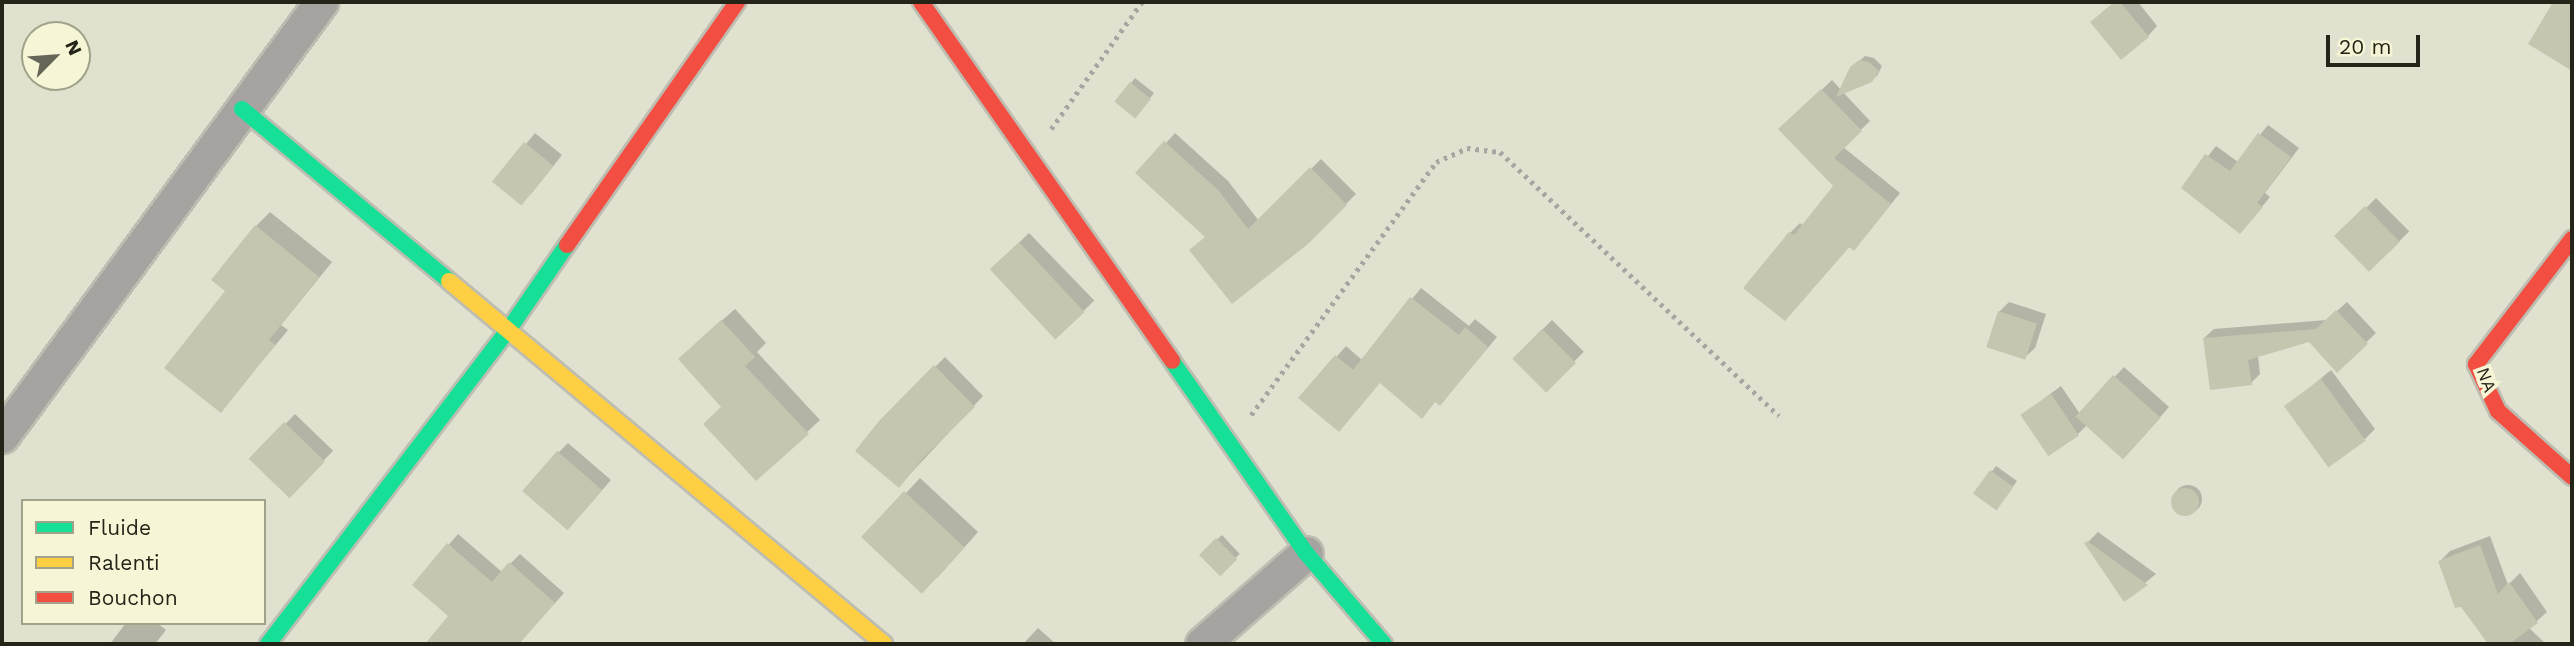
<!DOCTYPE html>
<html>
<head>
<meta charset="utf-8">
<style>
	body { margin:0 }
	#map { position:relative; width:2574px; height:646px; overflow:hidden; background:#e1e1d0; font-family:"Work Sans",sans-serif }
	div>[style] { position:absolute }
	.shadow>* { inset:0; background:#0003; transform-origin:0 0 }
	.round { border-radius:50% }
	.building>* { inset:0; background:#c6c6b0; transform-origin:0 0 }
	.path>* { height:4.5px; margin-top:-2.25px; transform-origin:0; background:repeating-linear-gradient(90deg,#a8a6a1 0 3.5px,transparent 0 8.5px) }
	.roads { filter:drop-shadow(2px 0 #bdbdb1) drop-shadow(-2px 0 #bdbdb1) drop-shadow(0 2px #bdbdb1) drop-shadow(0 -2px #bdbdb1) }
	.street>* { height:33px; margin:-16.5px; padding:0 16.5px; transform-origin:16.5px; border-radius:16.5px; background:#a6a3a0 }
	.fast>* { height:16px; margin:-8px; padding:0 8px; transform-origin:8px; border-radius:8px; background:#16e098 }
	.slow>* { height:16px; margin:-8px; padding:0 8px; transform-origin:8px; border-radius:8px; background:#ffcf43 }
	.jam>* { height:16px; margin:-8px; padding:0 8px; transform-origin:8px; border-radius:8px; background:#f24e42 }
	span { translate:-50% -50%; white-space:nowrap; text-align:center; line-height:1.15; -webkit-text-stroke:7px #f6f5d5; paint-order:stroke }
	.street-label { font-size:18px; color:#242418 }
	.frame { position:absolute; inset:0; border:4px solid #242418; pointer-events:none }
	.legend { position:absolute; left:21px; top:499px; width:245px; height:126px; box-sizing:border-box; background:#f6f5d5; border:2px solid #a2a189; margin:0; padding:9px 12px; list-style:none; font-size:21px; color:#242418 }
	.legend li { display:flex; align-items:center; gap:14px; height:35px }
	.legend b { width:35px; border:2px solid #a2a189 }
	.north { position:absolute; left:21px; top:21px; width:70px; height:70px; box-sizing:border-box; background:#f6f5d5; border:2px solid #a2a189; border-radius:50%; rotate:65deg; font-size:19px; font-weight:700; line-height:28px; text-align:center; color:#242418 }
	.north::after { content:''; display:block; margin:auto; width:24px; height:32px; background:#666658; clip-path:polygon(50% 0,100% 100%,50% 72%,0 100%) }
	.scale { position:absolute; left:2326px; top:35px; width:94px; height:32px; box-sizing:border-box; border:4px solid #242418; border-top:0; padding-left:9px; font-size:21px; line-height:24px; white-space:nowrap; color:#242418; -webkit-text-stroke:5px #f6f5d5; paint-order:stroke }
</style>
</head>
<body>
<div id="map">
	<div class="shadow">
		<div style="clip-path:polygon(2115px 2px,2138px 2px,2157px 26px,2148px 36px,2102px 12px)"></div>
		<div style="clip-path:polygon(1865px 56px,1874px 58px,1882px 66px,1877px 76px,1843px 92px,1870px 121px,1843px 147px,1900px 193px,1863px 239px,1850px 246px,1795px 309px,1790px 233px,1800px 223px,1803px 226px,1835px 186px,1781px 129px,1832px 80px,1841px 90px,1857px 63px)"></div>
		<div style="clip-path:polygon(1135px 78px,1154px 93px,1140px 111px,1131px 83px)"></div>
		<div style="clip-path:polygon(2268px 125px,2299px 148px,2265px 193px,2270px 197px,2249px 222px,2183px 188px,2216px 146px,2238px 162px)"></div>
		<div style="clip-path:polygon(535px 133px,562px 155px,531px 194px,495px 182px)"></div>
		<div style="clip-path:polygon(1175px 133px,1228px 181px,1259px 221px,1321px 159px,1356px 194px,1307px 243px,1207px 236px,1166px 143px)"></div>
		<div style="left:2376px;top:198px;width:47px;height:55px;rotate:45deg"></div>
		<div style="clip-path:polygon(270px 212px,332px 262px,281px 325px,288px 330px,221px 411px,228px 291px,256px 226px)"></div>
		<div style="left:1029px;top:233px;width:94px;height:51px;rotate:46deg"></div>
		<div style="clip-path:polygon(1421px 288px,1469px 326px,1475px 319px,1497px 337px,1449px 394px,1436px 401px,1422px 417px,1381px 381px,1301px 398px,1346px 346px,1362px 360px)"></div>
		<div style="clip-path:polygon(2009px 302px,2046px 314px,2035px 348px,2025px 357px,1999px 312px)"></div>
		<div style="clip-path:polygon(2347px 302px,2376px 333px,2337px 370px,2309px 340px,2258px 356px,2260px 374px,2251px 383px,2204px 338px,2214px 329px,2327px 320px)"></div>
		<div style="clip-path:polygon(735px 309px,766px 343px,757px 352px,820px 420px,756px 479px,693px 346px)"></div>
		<div style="left:1552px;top:320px;width:45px;height:54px;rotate:45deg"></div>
		<div style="clip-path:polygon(945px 357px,983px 396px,899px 486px,880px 422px)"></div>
		<div style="clip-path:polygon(2124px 367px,2169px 407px,2132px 449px,2087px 425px,2078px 434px,2022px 415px,2061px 386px,2080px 414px)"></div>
		<div style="clip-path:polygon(2331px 370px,2375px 429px,2365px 439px,2286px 407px)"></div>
		<div style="left:295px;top:414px;width:53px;height:63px;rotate:44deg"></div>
		<div style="clip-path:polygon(568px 443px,611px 480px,578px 518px,558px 453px)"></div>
		<div style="clip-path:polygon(1996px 466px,2017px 481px,2000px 504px,1975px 494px)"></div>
		<div style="clip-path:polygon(920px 478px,978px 532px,937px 578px,864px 538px)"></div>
		<div class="round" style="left:2174px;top:485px;width:28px;height:28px"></div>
		<div style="clip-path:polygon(2098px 532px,2156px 574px,2125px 599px,2086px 544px)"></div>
		<div style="clip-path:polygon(458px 534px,502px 572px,520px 554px,564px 593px,528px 633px,490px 617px,468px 644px,427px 644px,451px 615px,414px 585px)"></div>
		<div style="left:1222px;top:535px;width:26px;height:29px;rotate:47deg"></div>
		<div style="clip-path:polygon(2490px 536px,2508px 585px,2520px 573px,2547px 612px,2529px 628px,2546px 644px,2490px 644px,2461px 604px,2440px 561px,2450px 551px)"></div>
		<div style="clip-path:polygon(126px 623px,157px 623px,166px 630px,155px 644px,110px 644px)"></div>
		<div style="clip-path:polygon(1038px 628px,1056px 644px,1023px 644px)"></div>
	</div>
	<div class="building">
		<div style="clip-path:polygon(2115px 2px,2120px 2px,2149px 37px,2121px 60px,2090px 22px)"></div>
		<div style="clip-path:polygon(2553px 2px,2572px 2px,2572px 71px,2528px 44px)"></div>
		<div style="clip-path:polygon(1859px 60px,1869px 62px,1879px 71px,1872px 82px,1836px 97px,1850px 67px)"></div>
		<div style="left:1130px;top:82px;width:27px;height:25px;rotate:39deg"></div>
		<div style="clip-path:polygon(1821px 89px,1862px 131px,1834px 158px,1891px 204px,1854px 251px,1849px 247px,1785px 321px,1743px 288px,1789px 232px,1794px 235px,1833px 186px,1778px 129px)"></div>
		<div style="clip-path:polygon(2258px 133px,2291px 157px,2257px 203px,2263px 207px,2240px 234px,2181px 188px,2205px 154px,2230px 171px)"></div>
		<div style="clip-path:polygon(1164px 141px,1218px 190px,1248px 229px,1310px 167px,1347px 205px,1308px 244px,1232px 304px,1189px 250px,1205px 237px,1135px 173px)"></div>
		<div style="left:524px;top:142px;width:38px;height:51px;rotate:39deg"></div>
		<div style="left:2365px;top:206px;width:50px;height:43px;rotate:46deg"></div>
		<div style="clip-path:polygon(255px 225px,319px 277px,269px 340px,275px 345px,221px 413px,164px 368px,225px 291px,211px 280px)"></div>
		<div style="left:1019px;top:242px;width:96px;height:40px;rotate:47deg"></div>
		<div style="clip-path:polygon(1410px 297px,1459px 335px,1465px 327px,1488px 347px,1440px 406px,1435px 402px,1422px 419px,1380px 383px,1339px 432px,1298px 398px,1335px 355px,1353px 370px)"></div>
		<div style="clip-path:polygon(2336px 310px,2368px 344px,2337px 373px,2309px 342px,2248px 360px,2252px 385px,2210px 390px,2203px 338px,2316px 329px)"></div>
		<div style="left:1998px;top:311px;width:41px;height:38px;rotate:18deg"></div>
		<div style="clip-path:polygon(721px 320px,755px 357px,745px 366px,809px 434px,756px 481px,703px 424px,721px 407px,678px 359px)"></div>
		<div style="left:1542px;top:329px;width:48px;height:42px;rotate:45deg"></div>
		<div style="clip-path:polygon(934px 365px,975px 407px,924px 457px,899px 488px,855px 451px,879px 421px)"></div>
		<div style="left:2113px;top:375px;width:64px;height:56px;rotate:42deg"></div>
		<div style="left:2321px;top:379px;width:76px;height:46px;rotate:54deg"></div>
		<div style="left:2051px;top:394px;width:50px;height:37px;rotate:56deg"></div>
		<div style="left:284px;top:422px;width:57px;height:51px;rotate:44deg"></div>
		<div style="left:557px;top:451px;width:60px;height:53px;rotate:41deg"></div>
		<div style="left:1990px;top:470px;width:29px;height:29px;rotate:36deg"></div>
		<div class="round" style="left:2171px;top:488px;width:28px;height:28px"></div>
		<div style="left:904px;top:491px;width:83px;height:63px;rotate:43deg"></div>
		<div style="left:1216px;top:538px;width:30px;height:24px;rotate:45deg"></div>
		<div style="clip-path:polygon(2087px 541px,2148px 585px,2124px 602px,2084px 543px)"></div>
		<div style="clip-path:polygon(447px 543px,492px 582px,509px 562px,555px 603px,519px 644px,425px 644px,448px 616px,412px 585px)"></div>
		<div style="clip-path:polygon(2480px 545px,2498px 594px,2509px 582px,2538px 623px,2509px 644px,2488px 644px,2461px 607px,2455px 608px,2438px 561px)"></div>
	</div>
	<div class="path">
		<div style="left:1051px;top:129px;width:156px;rotate:-54.4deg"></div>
		<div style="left:1251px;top:415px;width:313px;rotate:-53.8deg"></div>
		<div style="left:1436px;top:162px;width:34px;rotate:-24deg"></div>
		<div style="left:1467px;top:148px;width:33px;rotate:7deg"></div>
		<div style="left:1500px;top:152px;width:384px;rotate:43.4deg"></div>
	</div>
	<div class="roads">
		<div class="street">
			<div style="left:2px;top:436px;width:539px;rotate:-53.68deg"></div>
			<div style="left:1202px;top:644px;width:138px;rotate:-41.2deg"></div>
		</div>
		<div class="fast">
			<div style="left:242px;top:109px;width:269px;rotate:39.7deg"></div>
			<div style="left:1172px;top:361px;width:234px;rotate:55.1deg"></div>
			<div style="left:1306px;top:553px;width:120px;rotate:49.4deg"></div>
			<div style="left:268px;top:644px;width:397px;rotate:-52.6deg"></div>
			<div style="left:509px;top:329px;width:102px;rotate:-55.4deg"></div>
		</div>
		<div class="slow">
			<div style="left:449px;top:281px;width:567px;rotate:39.84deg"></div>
		</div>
		<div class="jam">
			<div style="left:921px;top:2px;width:438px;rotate:55deg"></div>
			<div style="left:2572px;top:239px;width:158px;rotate:127.5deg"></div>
			<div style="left:2476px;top:364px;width:52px;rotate:64.9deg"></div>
			<div style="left:2498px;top:411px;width:99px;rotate:41.7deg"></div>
			<div style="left:567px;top:245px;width:297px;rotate:-55deg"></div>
		</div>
	</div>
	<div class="street-label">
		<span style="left:2486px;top:380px;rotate:70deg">NA</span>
	</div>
	<div class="frame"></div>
	<ul class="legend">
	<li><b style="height:9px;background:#16e098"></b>Fluide</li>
	<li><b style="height:9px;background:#ffcf43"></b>Ralenti</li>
	<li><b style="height:9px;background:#f24e42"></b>Bouchon</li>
	</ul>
	<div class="north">N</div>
	<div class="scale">20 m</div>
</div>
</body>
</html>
